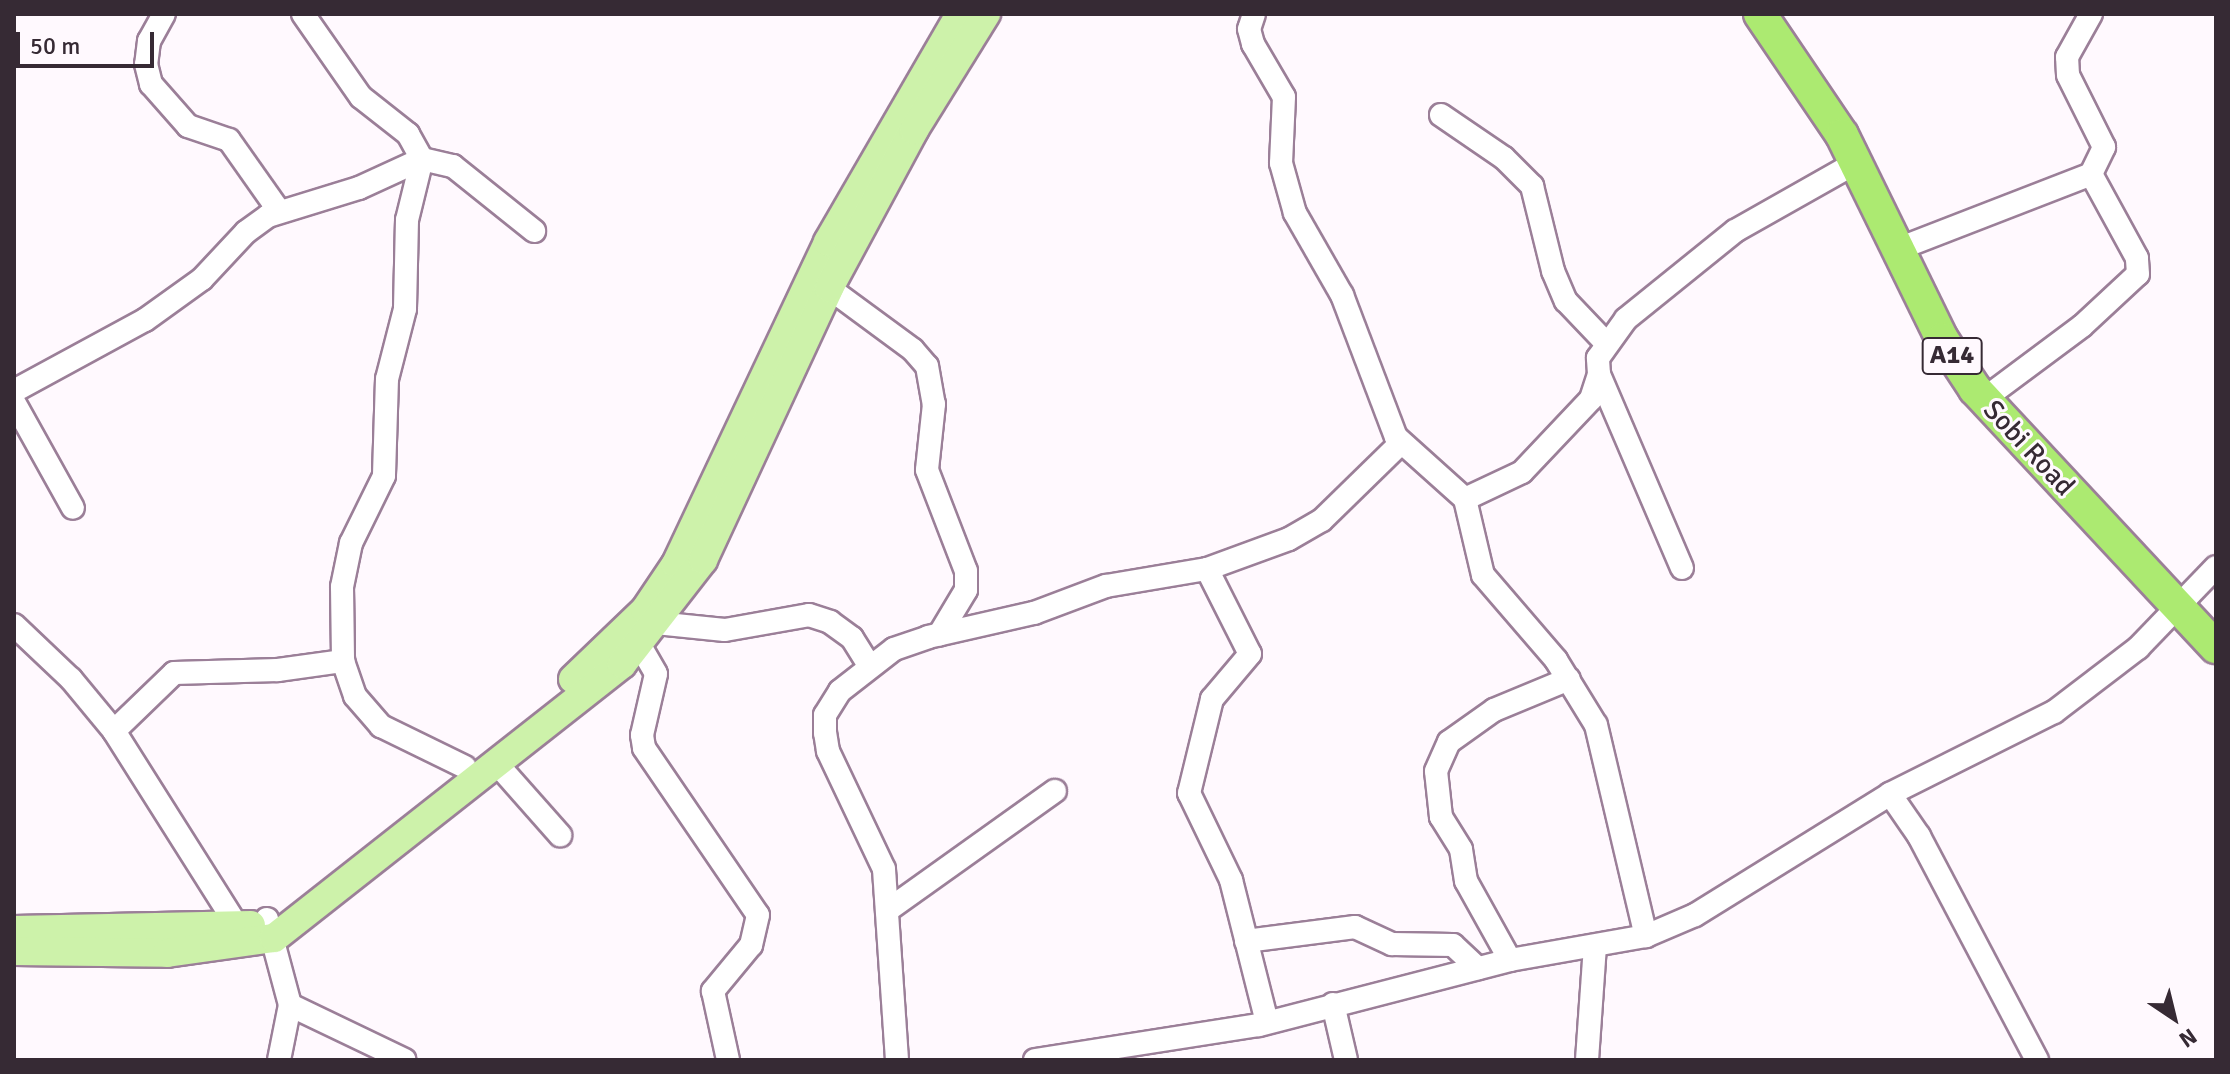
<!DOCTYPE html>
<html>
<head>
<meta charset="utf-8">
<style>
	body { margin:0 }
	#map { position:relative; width:2230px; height:1074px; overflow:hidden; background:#fff9fe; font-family:Signika,sans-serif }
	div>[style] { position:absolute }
	.roads { filter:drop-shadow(2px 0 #9b7f98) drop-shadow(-2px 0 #9b7f98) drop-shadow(0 2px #9b7f98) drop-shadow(0 -2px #9b7f98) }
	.minor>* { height:22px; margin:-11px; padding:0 11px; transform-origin:11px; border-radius:11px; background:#fff }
	.major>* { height:28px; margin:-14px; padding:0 14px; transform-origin:14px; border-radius:14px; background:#cdf2aa }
	.highway>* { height:32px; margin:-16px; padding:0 16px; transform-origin:16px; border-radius:16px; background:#acea71 }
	span { translate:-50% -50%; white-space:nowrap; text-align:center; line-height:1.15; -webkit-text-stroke:6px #fff9fe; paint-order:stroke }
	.shield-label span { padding:2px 6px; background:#fff9fe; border:2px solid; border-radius:6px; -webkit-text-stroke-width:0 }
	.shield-label { font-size:26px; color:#362a34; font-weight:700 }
	.street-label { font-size:28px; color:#362a34 }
	.frame { position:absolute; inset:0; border:16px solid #362a34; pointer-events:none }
	.north { position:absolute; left:2134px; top:978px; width:80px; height:80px; -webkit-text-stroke:6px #fff9fe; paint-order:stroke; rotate:145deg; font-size:22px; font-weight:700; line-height:32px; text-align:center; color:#362a34 }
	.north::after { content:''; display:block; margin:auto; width:28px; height:36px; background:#362a34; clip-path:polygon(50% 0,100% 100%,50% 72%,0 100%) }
	.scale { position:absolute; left:16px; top:32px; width:138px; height:36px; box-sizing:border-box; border:4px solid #362a34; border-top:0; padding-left:10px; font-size:24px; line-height:28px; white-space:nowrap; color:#362a34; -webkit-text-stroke:6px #fff9fe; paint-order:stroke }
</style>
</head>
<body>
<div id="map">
	<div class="roads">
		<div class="minor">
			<div style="left:164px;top:14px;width:31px;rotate:119deg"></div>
			<div style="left:149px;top:41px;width:23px;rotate:97deg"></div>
			<div style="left:146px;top:64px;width:21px;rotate:76deg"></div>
			<div style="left:151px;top:84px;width:56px;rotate:48.6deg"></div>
			<div style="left:188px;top:126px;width:43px;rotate:18.9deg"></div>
			<div style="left:229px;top:140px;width:87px;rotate:54.8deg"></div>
			<div style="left:303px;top:14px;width:101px;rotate:55.1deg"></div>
			<div style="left:361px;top:97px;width:60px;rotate:38.2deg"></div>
			<div style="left:408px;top:134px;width:29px;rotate:61deg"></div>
			<div style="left:422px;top:159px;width:63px;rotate:103.8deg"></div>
			<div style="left:407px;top:220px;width:89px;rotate:91.3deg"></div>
			<div style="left:405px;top:309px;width:72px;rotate:104.4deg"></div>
			<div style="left:387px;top:379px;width:97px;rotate:91.8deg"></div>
			<div style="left:384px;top:476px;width:75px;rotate:116.2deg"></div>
			<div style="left:351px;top:543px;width:45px;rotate:101.6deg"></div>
			<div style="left:342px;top:587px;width:74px;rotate:89.2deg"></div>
			<div style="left:343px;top:661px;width:37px;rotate:71deg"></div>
			<div style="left:355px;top:696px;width:40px;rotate:49deg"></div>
			<div style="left:381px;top:726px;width:93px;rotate:26deg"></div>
			<div style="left:1254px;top:14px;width:16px;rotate:108deg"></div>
			<div style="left:1249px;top:29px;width:16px;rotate:75deg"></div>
			<div style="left:1253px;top:44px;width:61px;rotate:59.7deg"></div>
			<div style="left:1284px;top:97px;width:66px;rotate:92.6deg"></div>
			<div style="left:1281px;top:163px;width:52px;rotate:74.4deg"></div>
			<div style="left:1295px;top:213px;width:95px;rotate:60.2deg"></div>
			<div style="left:1342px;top:295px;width:152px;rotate:69.2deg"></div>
			<div style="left:1396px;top:437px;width:93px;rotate:41.9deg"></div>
			<div style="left:1465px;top:499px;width:78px;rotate:76.7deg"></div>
			<div style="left:1483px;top:575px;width:112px;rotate:49.3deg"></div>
			<div style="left:1556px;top:660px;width:76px;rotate:58.4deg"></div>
			<div style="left:1596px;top:725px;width:217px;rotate:76.7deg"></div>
			<div style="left:1441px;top:115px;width:76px;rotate:34.3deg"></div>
			<div style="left:1504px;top:158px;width:40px;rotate:45deg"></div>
			<div style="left:1532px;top:186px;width:88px;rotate:76.1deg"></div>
			<div style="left:1553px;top:271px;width:33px;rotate:67deg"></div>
			<div style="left:1566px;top:301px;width:57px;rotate:46.4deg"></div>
			<div style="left:1898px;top:249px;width:207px;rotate:-21.2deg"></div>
			<div style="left:829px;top:288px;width:104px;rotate:36.4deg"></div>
			<div style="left:913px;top:350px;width:21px;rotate:49deg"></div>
			<div style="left:927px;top:366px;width:39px;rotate:80deg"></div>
			<div style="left:934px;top:404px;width:66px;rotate:96.1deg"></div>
			<div style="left:927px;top:470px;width:108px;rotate:68.9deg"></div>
			<div style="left:966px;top:571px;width:19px;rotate:90deg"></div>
			<div style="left:966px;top:590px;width:52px;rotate:121deg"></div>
			<div style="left:14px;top:391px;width:149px;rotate:-28.5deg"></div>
			<div style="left:145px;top:320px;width:70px;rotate:-35.7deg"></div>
			<div style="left:202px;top:279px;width:64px;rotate:-46.9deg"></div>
			<div style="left:246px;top:232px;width:27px;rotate:-36deg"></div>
			<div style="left:268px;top:216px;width:95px;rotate:-17.1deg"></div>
			<div style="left:359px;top:188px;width:69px;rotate:-24.7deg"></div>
			<div style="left:422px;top:159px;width:32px;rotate:13deg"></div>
			<div style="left:453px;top:166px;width:104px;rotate:38.7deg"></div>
			<div style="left:1984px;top:399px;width:122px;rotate:-36.7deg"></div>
			<div style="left:2082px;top:326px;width:76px;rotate:-42.9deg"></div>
			<div style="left:2138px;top:274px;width:16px;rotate:-94deg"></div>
			<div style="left:2137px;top:258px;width:96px;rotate:-118.7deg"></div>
			<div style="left:2091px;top:174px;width:30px;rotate:-64deg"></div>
			<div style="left:2104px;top:147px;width:80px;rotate:-116.6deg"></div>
			<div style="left:2068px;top:75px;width:18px;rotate:-93deg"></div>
			<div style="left:2067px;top:57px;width:49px;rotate:-60.8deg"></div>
			<div style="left:14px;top:402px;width:121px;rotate:60.9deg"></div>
			<div style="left:1465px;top:499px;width:63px;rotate:-25.3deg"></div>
			<div style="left:1522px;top:472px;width:100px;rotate:-46.6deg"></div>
			<div style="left:1591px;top:399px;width:26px;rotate:-72deg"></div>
			<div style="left:1682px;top:568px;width:211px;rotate:-113.2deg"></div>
			<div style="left:1599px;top:374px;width:16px;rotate:-94deg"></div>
			<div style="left:1598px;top:358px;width:48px;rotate:-54.3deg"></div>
			<div style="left:1626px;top:319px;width:140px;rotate:-38.9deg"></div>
			<div style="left:1735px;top:231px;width:140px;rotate:-29.5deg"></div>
			<div style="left:1207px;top:569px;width:95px;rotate:63.2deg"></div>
			<div style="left:1250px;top:654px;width:59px;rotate:130.2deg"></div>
			<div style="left:1212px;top:699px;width:97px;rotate:103.7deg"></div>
			<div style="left:1189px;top:793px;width:97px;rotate:64.2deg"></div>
			<div style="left:1231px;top:880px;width:146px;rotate:75.8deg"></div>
			<div style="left:656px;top:623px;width:69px;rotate:5.8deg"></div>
			<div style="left:725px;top:630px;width:85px;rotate:-10.1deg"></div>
			<div style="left:809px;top:615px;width:22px;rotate:18deg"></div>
			<div style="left:830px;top:622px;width:27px;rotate:36deg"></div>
			<div style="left:852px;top:638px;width:32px;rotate:58deg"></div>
			<div style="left:14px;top:625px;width:79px;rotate:43.5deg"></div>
			<div style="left:71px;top:679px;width:67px;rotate:50.4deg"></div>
			<div style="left:114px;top:731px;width:234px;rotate:57.7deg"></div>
			<div style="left:639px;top:644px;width:34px;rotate:60deg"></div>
			<div style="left:656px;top:674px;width:63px;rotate:102.9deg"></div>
			<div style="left:642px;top:735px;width:13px;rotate:81deg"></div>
			<div style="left:644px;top:748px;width:202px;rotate:55.7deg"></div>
			<div style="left:758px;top:915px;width:31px;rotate:103deg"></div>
			<div style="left:751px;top:945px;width:60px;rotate:129.6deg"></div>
			<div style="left:713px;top:991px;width:71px;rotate:77.7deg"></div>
			<div style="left:114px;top:731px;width:83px;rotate:-44deg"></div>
			<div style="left:174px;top:673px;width:104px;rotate:-1.7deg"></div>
			<div style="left:278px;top:670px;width:66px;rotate:-7.9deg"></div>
			<div style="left:498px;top:765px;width:94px;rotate:48.5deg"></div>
			<div style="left:1890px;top:794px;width:51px;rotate:55.4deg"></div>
			<div style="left:1919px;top:836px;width:253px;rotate:62.2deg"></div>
			<div style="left:888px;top:910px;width:205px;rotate:-35.5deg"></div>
			<div style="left:267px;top:919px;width:89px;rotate:75deg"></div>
			<div style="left:290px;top:1005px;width:56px;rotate:101.3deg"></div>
			<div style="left:1246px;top:941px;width:110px;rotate:-7.3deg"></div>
			<div style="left:1355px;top:927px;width:41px;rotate:24.7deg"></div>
			<div style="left:1392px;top:944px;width:61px;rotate:0.9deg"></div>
			<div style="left:1453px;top:945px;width:34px;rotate:43deg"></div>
			<div style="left:1510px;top:960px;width:90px;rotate:-119.1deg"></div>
			<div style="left:1466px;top:881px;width:32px;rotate:-99deg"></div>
			<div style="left:1461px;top:849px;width:38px;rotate:-122deg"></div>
			<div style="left:1441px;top:817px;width:46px;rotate:-96.2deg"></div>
			<div style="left:1436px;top:771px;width:32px;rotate:-66deg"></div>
			<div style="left:1449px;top:742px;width:55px;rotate:-35.4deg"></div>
			<div style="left:1494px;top:710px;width:81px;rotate:-22.5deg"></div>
			<div style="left:1333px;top:1004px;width:57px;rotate:76.9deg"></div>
			<div style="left:290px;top:1005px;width:127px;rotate:25.6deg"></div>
			<div style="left:897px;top:1060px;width:191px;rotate:-93.9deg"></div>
			<div style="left:884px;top:869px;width:131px;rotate:-115.4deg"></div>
			<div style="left:828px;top:751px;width:18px;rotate:-99deg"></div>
			<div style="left:825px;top:733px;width:18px;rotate:-90deg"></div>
			<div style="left:825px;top:715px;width:28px;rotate:-58deg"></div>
			<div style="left:840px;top:691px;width:68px;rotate:-37.9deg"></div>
			<div style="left:894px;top:649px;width:36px;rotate:-19deg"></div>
			<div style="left:928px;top:637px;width:109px;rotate:-12.8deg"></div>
			<div style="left:1034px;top:613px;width:77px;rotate:-20.6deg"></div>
			<div style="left:1106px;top:586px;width:102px;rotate:-9.6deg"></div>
			<div style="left:1207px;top:569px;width:87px;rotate:-20.1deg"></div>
			<div style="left:1289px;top:539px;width:38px;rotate:-30deg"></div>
			<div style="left:1322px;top:520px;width:110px;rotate:-44.3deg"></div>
			<div style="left:1035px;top:1060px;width:227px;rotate:-8.9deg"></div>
			<div style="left:1259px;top:1025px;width:259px;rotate:-14.5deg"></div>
			<div style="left:1510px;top:960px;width:138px;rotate:-10deg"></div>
			<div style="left:1646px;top:936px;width:53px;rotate:-23.2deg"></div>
			<div style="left:1695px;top:915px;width:229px;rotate:-31.8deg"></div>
			<div style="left:1890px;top:794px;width:183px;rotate:-26.6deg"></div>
			<div style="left:2054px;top:712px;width:106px;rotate:-37.3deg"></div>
			<div style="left:2138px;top:648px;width:112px;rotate:-46.1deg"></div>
			<div style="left:1587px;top:1060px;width:114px;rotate:-86deg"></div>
		</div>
		<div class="major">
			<div style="left:573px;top:679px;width:100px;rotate:-43.8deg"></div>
			<div style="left:645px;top:610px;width:55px;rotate:-56deg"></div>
			<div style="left:676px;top:564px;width:356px;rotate:-64.7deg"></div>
			<div style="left:828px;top:242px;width:263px;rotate:-59.9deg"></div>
			<div style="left:14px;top:930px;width:237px;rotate:-1.2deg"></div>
			<div style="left:14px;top:951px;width:153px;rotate:0.7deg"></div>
			<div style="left:167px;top:953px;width:108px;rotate:-8deg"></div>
			<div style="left:274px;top:938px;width:443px;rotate:-38.2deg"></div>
			<div style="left:622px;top:664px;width:132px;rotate:-52.1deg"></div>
			<div style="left:703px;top:560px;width:300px;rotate:-65.1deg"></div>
			<div style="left:829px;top:288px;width:179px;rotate:-61.7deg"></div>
			<div style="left:914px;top:130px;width:137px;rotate:-58.2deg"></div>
		</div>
		<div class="highway">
			<div style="left:1760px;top:14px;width:146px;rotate:55.9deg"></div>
			<div style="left:1842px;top:135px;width:227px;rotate:63.9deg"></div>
			<div style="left:1942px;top:339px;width:60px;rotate:56.6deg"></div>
			<div style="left:1975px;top:389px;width:353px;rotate:47deg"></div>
		</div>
	</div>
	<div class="shield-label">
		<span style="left:1952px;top:356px">A14</span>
	</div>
	<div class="street-label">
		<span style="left:2029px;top:448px;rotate:47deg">Sobi Road</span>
	</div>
	<div class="frame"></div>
	<div class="north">N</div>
	<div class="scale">50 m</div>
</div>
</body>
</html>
